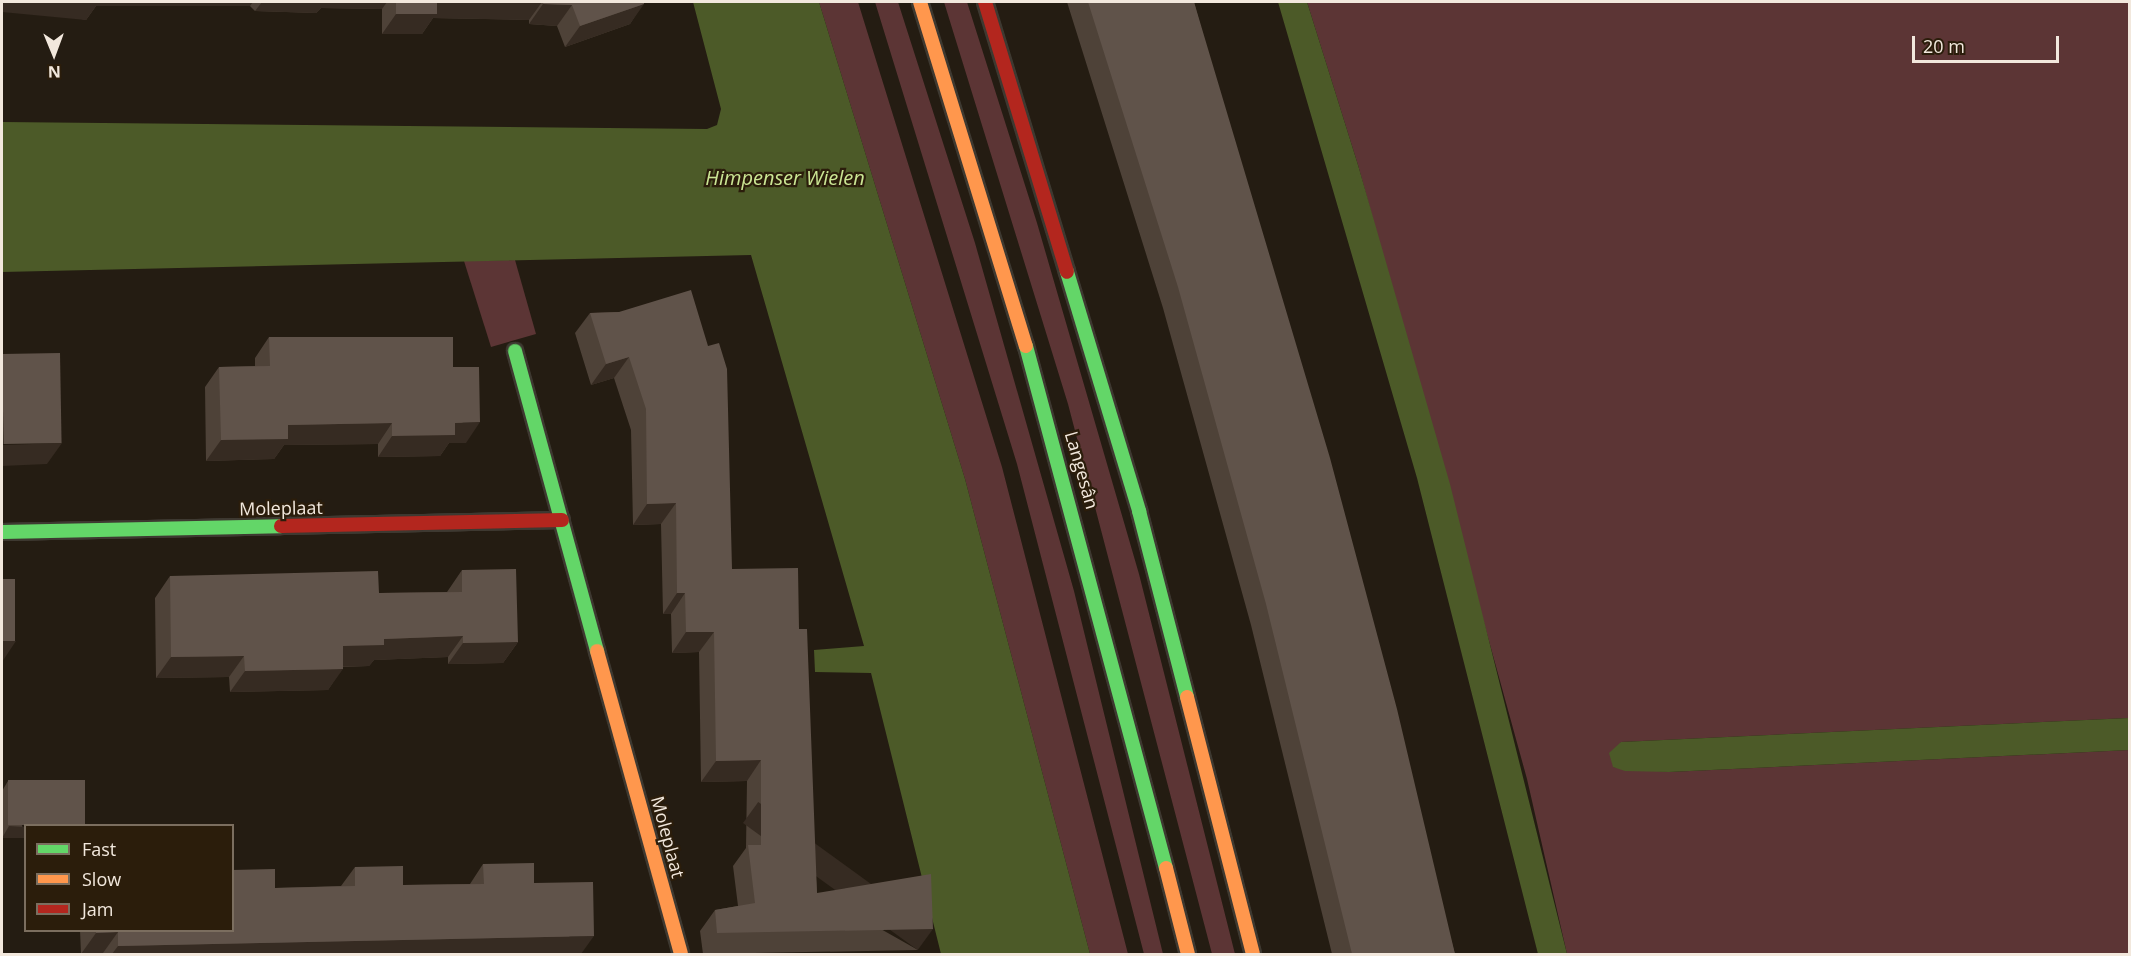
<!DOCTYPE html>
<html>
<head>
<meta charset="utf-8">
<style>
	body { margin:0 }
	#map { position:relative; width:2131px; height:956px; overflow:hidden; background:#241c12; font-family:"Open Sans",sans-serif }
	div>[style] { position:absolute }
	.green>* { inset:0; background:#5c3535 }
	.water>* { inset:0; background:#4c5a28 }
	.roads { filter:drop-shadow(2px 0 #3e3931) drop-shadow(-2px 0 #3e3931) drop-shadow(0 2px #3e3931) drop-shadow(0 -2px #3e3931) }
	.fast>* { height:14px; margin:-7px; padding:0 7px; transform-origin:7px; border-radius:7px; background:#63d668 }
	.slow>* { height:14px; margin:-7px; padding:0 7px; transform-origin:7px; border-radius:7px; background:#ff974d }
	.jam>* { height:14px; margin:-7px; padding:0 7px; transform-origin:7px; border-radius:7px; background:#b3261e }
	.wall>* { inset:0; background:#4e4238 }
	.shaded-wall>* { inset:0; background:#362b22; transform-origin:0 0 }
	.building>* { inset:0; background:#60534a; transform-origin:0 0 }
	span { translate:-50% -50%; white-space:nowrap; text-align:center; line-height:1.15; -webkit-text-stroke:4.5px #2b1d0b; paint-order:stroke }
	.street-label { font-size:18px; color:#f2e8dd }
	.water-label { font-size:20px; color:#cbe694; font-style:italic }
	.frame { position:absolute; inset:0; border:3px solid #f2e8dd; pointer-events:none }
	.legend { position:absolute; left:24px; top:824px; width:210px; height:108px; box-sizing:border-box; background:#2b1d0b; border:2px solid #7b6e5f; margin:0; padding:8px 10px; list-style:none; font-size:18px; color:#f2e8dd }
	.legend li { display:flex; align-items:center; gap:12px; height:30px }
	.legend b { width:30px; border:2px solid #7b6e5f }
	.north { position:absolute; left:24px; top:24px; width:60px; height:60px; -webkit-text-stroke:4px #2b1d0b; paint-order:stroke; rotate:179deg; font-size:16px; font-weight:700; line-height:24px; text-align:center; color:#f2e8dd }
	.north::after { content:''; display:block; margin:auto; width:21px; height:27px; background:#f2e8dd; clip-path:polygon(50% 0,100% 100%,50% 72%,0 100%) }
	.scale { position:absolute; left:1912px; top:36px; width:147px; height:27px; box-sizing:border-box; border:3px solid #f2e8dd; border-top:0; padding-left:8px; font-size:18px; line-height:21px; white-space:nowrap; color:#f2e8dd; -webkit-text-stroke:4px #2b1d0b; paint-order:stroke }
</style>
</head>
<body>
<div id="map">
	<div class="green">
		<div style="clip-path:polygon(819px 2px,858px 2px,1002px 467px,1128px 954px,1090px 954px,965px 479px)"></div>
		<div style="clip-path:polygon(875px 2px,898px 2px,975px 243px,1074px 591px,1163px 954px,1144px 954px,1017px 464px)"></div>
		<div style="clip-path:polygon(944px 2px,967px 2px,1037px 223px,1139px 574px,1235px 954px,1212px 954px,1068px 404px)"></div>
		<div style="clip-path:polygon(1307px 2px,2129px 2px,2129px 718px,1621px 742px,1613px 767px,1669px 772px,2129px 750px,2129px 954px,1567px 954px,1527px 779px,1358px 165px)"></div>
		<div style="clip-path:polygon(515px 260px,536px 334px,491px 347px,464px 261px)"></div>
	</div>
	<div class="water">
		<div style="clip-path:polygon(693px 2px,819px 2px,965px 479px,1090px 954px,941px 954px,871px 673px,815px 672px,814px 650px,864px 646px,751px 255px,2px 272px,2px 122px,707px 129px,717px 125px,721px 109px)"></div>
		<div style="clip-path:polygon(1278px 2px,1307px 2px,1358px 165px,1450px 484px,1567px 954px,1538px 954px,1417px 478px)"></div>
		<div style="clip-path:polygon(2129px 718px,2129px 750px,1669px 772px,1625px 771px,1613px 767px,1609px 753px,1621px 742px)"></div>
	</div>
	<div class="roads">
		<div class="fast">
			<div style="left:1067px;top:272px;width:250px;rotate:73.2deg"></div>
			<div style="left:1139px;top:511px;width:192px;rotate:75.5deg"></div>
			<div style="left:1026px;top:346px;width:540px;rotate:74.99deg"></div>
			<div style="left:515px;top:351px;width:311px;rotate:74.7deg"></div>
			<div style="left:2px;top:532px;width:279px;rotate:-1.2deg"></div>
		</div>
		<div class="slow">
			<div style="left:920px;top:2px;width:360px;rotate:72.9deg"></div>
			<div style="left:597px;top:651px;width:314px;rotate:74.5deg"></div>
			<div style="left:1187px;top:697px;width:265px;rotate:75.6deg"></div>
			<div style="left:1166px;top:868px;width:89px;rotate:75.7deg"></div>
		</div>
		<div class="jam">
			<div style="left:985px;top:2px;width:282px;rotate:73.1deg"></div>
			<div style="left:281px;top:526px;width:281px;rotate:-1.2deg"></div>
		</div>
	</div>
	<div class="wall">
		<div style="clip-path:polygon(2px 2px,644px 2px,630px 24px,565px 47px,557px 26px,529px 24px,529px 20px,433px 18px,422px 34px,382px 34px,382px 9px,321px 8px,316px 13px,255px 11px,250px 6px,96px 6px,86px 20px)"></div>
		<div style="clip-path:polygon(1067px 2px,1194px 2px,1455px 954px,1332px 954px,1251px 625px,1163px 308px)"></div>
		<div style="clip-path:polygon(619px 312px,732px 569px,799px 629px,817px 893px,918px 950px,703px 954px,700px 931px,715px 910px,738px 906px,733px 866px,746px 848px,747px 781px,701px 782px,699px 652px,672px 653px,671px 614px,663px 614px,661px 524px,633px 525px,631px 430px,614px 378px,591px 385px,575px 333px,590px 313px)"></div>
		<div style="clip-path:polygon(269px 337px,453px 367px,466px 443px,449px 443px,440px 456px,378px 457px,378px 444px,284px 445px,274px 459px,206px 461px,205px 387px,219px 367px,255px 366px,255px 358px)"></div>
		<div style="clip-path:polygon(462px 570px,518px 642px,503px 663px,448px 664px,448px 657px,374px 660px,369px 666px,343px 667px,328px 690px,230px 692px,229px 677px,156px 678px,155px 598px,170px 576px,379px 593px,447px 592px)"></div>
		<div style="clip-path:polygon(8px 781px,26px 838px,2px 838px,2px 791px)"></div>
		<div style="clip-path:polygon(483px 864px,534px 883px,581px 954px,103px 954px,103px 953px,81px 954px,80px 930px,232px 930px,275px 888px,341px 886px,355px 867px,403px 885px,470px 884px)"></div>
	</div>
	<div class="shaded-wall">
		<div style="clip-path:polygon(2px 2px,253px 2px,250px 6px,96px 6px,86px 20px,2px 12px)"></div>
		<div style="clip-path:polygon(262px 2px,387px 2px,382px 9px,321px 8px,316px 13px,255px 11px)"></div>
		<div style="clip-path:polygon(434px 2px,542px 2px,529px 20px,433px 18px,422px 34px,382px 34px,396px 14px)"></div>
		<div style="clip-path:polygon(543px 4px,572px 5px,557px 26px,529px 24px)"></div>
		<div style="clip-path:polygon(644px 4px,630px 24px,565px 47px,580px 26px)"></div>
		<div style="clip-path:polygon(629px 357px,614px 378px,591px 385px,606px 364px)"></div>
		<div style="clip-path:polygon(480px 422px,466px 443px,449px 443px,440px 456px,378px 457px,392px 436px,455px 423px)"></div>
		<div style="clip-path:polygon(392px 423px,378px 444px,284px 445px,274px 459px,206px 461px,221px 440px,288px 425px)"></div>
		<div style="clip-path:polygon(62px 443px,47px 464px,2px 466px,2px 445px)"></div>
		<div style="clip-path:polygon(676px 503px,661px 524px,633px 525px,647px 504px)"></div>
		<div style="clip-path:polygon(677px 593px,685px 593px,671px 614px,663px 614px)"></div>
		<div style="clip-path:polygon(686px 632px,714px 632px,699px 652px,672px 653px)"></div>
		<div style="clip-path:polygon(463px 636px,448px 657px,374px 660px,369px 666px,328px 667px,343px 646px,384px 639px)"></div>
		<div style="clip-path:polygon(2px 641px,16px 641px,2px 662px)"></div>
		<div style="clip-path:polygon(518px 642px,503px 663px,448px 664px,463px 643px)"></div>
		<div style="clip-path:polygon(244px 656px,229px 677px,156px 678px,171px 657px)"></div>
		<div style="clip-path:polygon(343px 669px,328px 690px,230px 692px,245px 671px)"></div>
		<div style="clip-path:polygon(761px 760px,747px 781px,701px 782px,716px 761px)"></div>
		<div style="clip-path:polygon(9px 826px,26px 827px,26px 838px,2px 838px)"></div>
		<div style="left:933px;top:929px;width:26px;height:216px;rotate:126deg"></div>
		<div style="clip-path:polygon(118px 932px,103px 953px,81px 954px,96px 933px)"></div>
		<div style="clip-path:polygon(594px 936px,581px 954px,112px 954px,118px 946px)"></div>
	</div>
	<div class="building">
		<div style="left:396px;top:2px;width:41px;height:12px"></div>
		<div style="clip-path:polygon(544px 2px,644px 2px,644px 4px,580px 26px,572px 5px,543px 4px)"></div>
		<div style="clip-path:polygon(1088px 2px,1194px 2px,1330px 458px,1397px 709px,1455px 954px,1352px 954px,1266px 604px,1178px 287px)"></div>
		<div style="clip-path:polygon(691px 290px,708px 346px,719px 343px,727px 369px,732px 569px,798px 568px,799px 629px,807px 629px,817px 893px,931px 874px,933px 929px,717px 933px,715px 910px,755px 903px,748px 845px,761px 845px,761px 760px,716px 761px,714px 632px,686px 632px,685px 593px,677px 593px,676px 503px,647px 504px,646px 409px,629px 357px,606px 364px,590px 313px,619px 312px)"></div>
		<div style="clip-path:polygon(269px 337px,453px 337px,453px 367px,479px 367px,480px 422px,455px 423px,455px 435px,392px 436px,392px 423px,288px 425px,288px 439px,221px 440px,219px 367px,270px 366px)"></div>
		<div style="left:60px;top:353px;width:90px;height:58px;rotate:89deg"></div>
		<div style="clip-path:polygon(516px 569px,518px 642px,463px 643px,463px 636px,384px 639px,384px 645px,343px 646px,343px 669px,245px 671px,244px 656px,171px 657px,170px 576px,378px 571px,379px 593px,462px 592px,462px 570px)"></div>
		<div style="left:2px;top:579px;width:13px;height:62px"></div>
		<div style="left:85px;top:780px;width:45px;height:77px;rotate:90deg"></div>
		<div style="clip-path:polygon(534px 863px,534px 883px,593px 882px,594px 936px,118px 946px,118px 932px,96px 933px,96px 930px,232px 930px,232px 870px,275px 869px,275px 888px,355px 886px,355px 867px,403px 866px,403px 885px,484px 884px,483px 864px)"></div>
	</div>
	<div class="street-label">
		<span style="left:1082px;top:470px;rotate:74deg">Langesân</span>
		<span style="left:281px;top:508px;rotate:-1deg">Moleplaat</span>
		<span style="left:668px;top:837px;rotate:75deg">Moleplaat</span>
	</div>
	<div class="water-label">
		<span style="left:785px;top:177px">Himpenser Wielen</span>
	</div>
	<div class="frame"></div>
	<ul class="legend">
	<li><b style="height:8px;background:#63d668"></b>Fast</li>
	<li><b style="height:8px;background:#ff974d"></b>Slow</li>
	<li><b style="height:8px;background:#b3261e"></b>Jam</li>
	</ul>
	<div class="north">N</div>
	<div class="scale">20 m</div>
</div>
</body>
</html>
